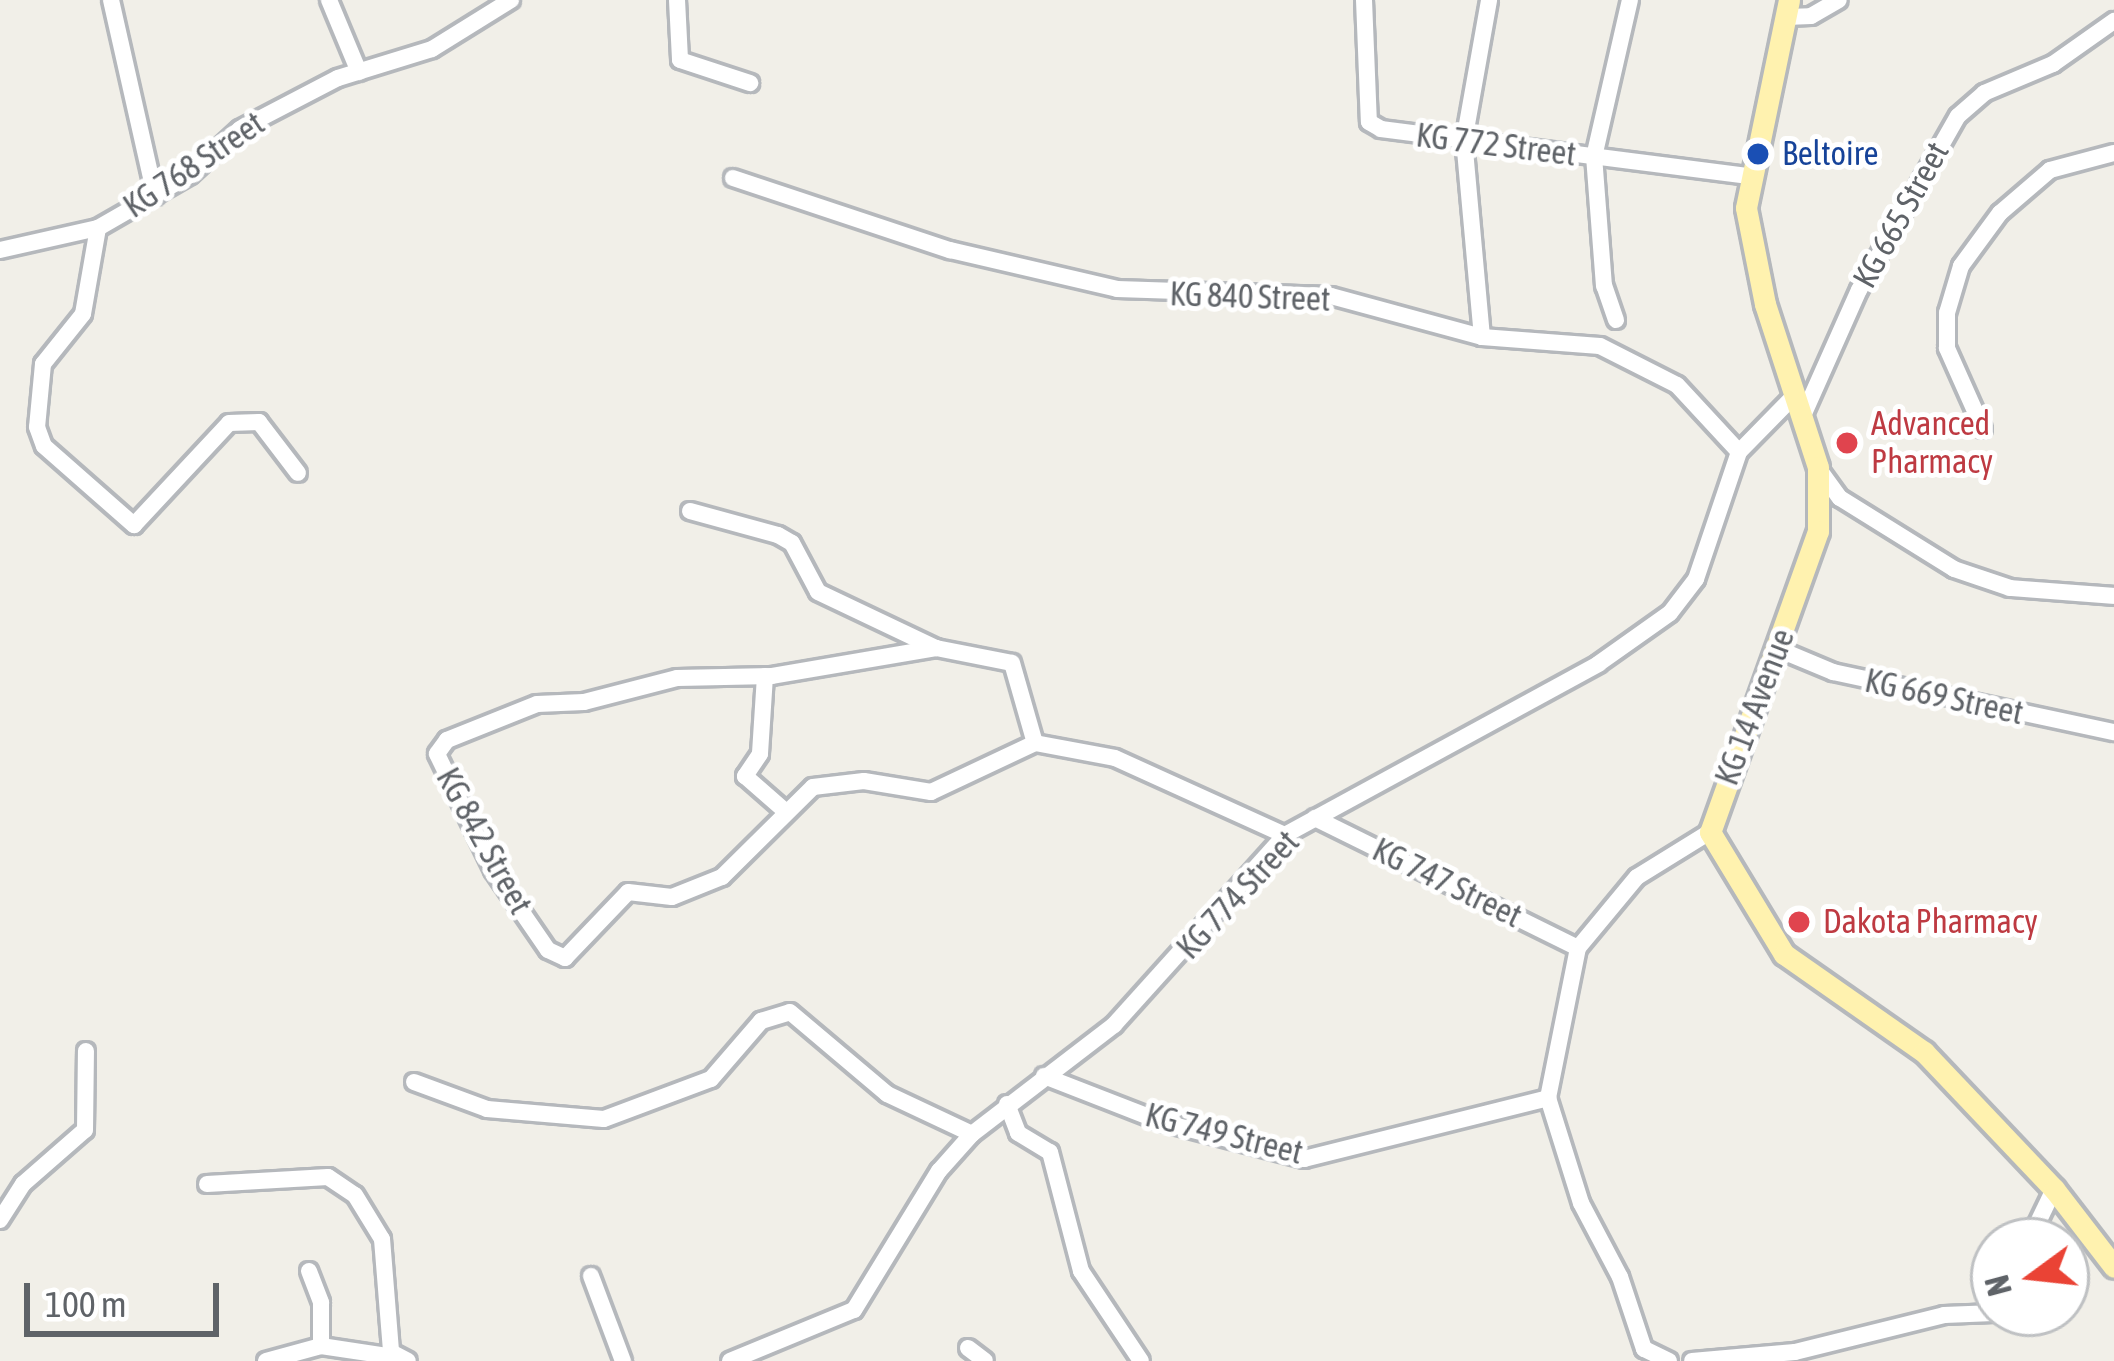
<!DOCTYPE html>
<html>
<head>
<meta charset="utf-8">
<style>
	body { margin:0 }
	#map { position:relative; width:2114px; height:1361px; overflow:hidden; background:#f1efe8; font-family:"Asap Condensed",sans-serif }
	div>[style] { position:absolute }
	.roads { filter:drop-shadow(3px 0 #b5b8bc) drop-shadow(-3px 0 #b5b8bc) drop-shadow(0 3px #b5b8bc) drop-shadow(0 -3px #b5b8bc) }
	.minor>* { height:16px; margin:-8px; padding:0 8px; transform-origin:8px; border-radius:8px; background:#fff }
	.major>* { height:21px; margin:-10.5px; padding:0 10.5px; transform-origin:10.5px; border-radius:10.5px; background:#fff2af }
	.dots>* { width:33px; height:33px; translate:-50% -50%; box-sizing:border-box; border:6px solid #fff; border-radius:50% }
	span { translate:-50% -50%; white-space:nowrap; text-align:center; line-height:1.15; -webkit-text-stroke:10px #fff; paint-order:stroke }
	.street-label { font-size:33px; color:#5f6368 }
	.transit-label { font-size:33px; color:#164399 }
	.left { translate:0 -50%; text-align:left }
	.health-label { font-size:33px; color:#be3a42 }
	.north { position:absolute; left:1970px; top:1217px; width:120px; height:120px; box-sizing:border-box; background:#fff; border:3px solid #bfc1c3; border-radius:50%; rotate:255deg; font-size:33px; font-weight:700; line-height:48px; text-align:center; color:#5f6368 }
	.north::after { content:''; display:block; margin:auto; width:42px; height:54px; background:#ea4335; clip-path:polygon(50% 0,100% 100%,50% 72%,0 100%) }
	.scale { position:absolute; left:24px; top:1283px; width:195px; height:54px; box-sizing:border-box; border:6px solid #5f6368; border-top:0; padding-left:15px; font-size:36px; line-height:42px; white-space:nowrap; color:#5f6368; -webkit-text-stroke:9px #fff; paint-order:stroke }
</style>
</head>
<body>
<div id="map">
	<div class="roads">
		<div class="minor">
			<div style="left:111px;top:0;width:201px;rotate:77.3deg"></div>
			<div style="left:329px;top:0;width:78px;rotate:67.4deg"></div>
			<div style="left:677px;top:0;width:60px;rotate:87.1deg"></div>
			<div style="left:680px;top:60px;width:74px;rotate:18.2deg"></div>
			<div style="left:1364px;top:0;width:122px;rotate:87.7deg"></div>
			<div style="left:1369px;top:122px;width:14px;rotate:30deg"></div>
			<div style="left:1381px;top:129px;width:369px;rotate:7.3deg"></div>
			<div style="left:1786px;top:17px;width:25px;rotate:-2deg"></div>
			<div style="left:1811px;top:16px;width:32px;rotate:-30deg"></div>
			<div style="left:733px;top:178px;width:229px;rotate:18.4deg"></div>
			<div style="left:950px;top:250px;width:171px;rotate:13.1deg"></div>
			<div style="left:1117px;top:289px;width:214px;rotate:1.9deg"></div>
			<div style="left:1331px;top:296px;width:156px;rotate:15.2deg"></div>
			<div style="left:1482px;top:337px;width:118px;rotate:4.4deg"></div>
			<div style="left:1600px;top:346px;width:86px;rotate:26.9deg"></div>
			<div style="left:1677px;top:385px;width:91px;rotate:47.2deg"></div>
			<div style="left:98px;top:228px;width:87px;rotate:99.9deg"></div>
			<div style="left:83px;top:314px;width:64px;rotate:128.7deg"></div>
			<div style="left:43px;top:364px;width:63px;rotate:95.4deg"></div>
			<div style="left:37px;top:427px;width:20px;rotate:70deg"></div>
			<div style="left:44px;top:446px;width:120px;rotate:41.3deg"></div>
			<div style="left:134px;top:525px;width:139px;rotate:-47deg"></div>
			<div style="left:229px;top:423px;width:30px;rotate:-2deg"></div>
			<div style="left:259px;top:422px;width:64px;rotate:52.6deg"></div>
			<div style="left:0;top:250px;width:100px;rotate:-12.7deg"></div>
			<div style="left:98px;top:228px;width:106px;rotate:-29.9deg"></div>
			<div style="left:190px;top:175px;width:68px;rotate:-42.6deg"></div>
			<div style="left:240px;top:129px;width:110px;rotate:-27.5deg"></div>
			<div style="left:338px;top:78px;width:98px;rotate:-17.1deg"></div>
			<div style="left:432px;top:49px;width:93px;rotate:-31.8deg"></div>
			<div style="left:1616px;top:320px;width:36px;rotate:-109deg"></div>
			<div style="left:1604px;top:286px;width:129px;rotate:-94.4deg"></div>
			<div style="left:1594px;top:157px;width:161px;rotate:-77.1deg"></div>
			<div style="left:1482px;top:337px;width:197px;rotate:-95.2deg"></div>
			<div style="left:1464px;top:141px;width:143px;rotate:-79.9deg"></div>
			<div style="left:1802px;top:418px;width:140px;rotate:-66deg"></div>
			<div style="left:1859px;top:290px;width:200px;rotate:-60.4deg"></div>
			<div style="left:1958px;top:116px;width:35px;rotate:-41deg"></div>
			<div style="left:1984px;top:93px;width:75px;rotate:-22.8deg"></div>
			<div style="left:2053px;top:64px;width:75px;rotate:-35.2deg"></div>
			<div style="left:1983px;top:429px;width:89px;rotate:-114deg"></div>
			<div style="left:1947px;top:348px;width:35px;rotate:-90deg"></div>
			<div style="left:1947px;top:313px;width:49px;rotate:-73.4deg"></div>
			<div style="left:1961px;top:266px;width:66px;rotate:-53.7deg"></div>
			<div style="left:2000px;top:213px;width:66px;rotate:-40.7deg"></div>
			<div style="left:2050px;top:170px;width:66px;rotate:-14.9deg"></div>
			<div style="left:1818px;top:468px;width:37px;rotate:54deg"></div>
			<div style="left:1840px;top:498px;width:134px;rotate:31.9deg"></div>
			<div style="left:1954px;top:569px;width:59px;rotate:18.7deg"></div>
			<div style="left:2010px;top:588px;width:104px;rotate:4.4deg"></div>
			<div style="left:690px;top:511px;width:91px;rotate:15.3deg"></div>
			<div style="left:778px;top:535px;width:16px;rotate:30deg"></div>
			<div style="left:792px;top:543px;width:55px;rotate:62deg"></div>
			<div style="left:818px;top:592px;width:131px;rotate:25.4deg"></div>
			<div style="left:936px;top:648px;width:77px;rotate:11.2deg"></div>
			<div style="left:1012px;top:663px;width:83px;rotate:74deg"></div>
			<div style="left:936px;top:648px;width:166px;rotate:170.3deg"></div>
			<div style="left:772px;top:676px;width:95px;rotate:178.8deg"></div>
			<div style="left:677px;top:678px;width:96px;rotate:165.5deg"></div>
			<div style="left:584px;top:702px;width:47px;rotate:177.6deg"></div>
			<div style="left:537px;top:704px;width:97px;rotate:158.2deg"></div>
			<div style="left:447px;top:740px;width:17px;rotate:126deg"></div>
			<div style="left:437px;top:754px;width:129px;rotate:64.2deg"></div>
			<div style="left:493px;top:870px;width:97px;rotate:55.5deg"></div>
			<div style="left:548px;top:950px;width:19px;rotate:25deg"></div>
			<div style="left:565px;top:958px;width:91px;rotate:-46.3deg"></div>
			<div style="left:628px;top:892px;width:44px;rotate:6.5deg"></div>
			<div style="left:672px;top:897px;width:54px;rotate:-21.8deg"></div>
			<div style="left:722px;top:877px;width:128px;rotate:-44.7deg"></div>
			<div style="left:813px;top:787px;width:51px;rotate:-6.7deg"></div>
			<div style="left:864px;top:781px;width:68px;rotate:9.3deg"></div>
			<div style="left:931px;top:792px;width:115px;rotate:-25.2deg"></div>
			<div style="left:1035px;top:743px;width:81px;rotate:10.6deg"></div>
			<div style="left:1115px;top:758px;width:187px;rotate:24.4deg"></div>
			<div style="left:1778px;top:649px;width:60px;rotate:22.7deg"></div>
			<div style="left:1833px;top:672px;width:287px;rotate:12.1deg"></div>
			<div style="left:765px;top:676px;width:78px;rotate:93.7deg"></div>
			<div style="left:760px;top:754px;width:27px;rotate:124deg"></div>
			<div style="left:745px;top:776px;width:52px;rotate:41.1deg"></div>
			<div style="left:1315px;top:818px;width:293px;rotate:26.3deg"></div>
			<div style="left:1044px;top:1076px;width:127px;rotate:21.3deg"></div>
			<div style="left:1162px;top:1122px;width:147px;rotate:14.6deg"></div>
			<div style="left:1304px;top:1159px;width:252px;rotate:-14deg"></div>
			<div style="left:414px;top:1082px;width:78px;rotate:20.3deg"></div>
			<div style="left:487px;top:1109px;width:117px;rotate:4.9deg"></div>
			<div style="left:604px;top:1119px;width:114px;rotate:-20.5deg"></div>
			<div style="left:711px;top:1079px;width:77px;rotate:-49.2deg"></div>
			<div style="left:761px;top:1021px;width:30px;rotate:-17deg"></div>
			<div style="left:790px;top:1012px;width:127px;rotate:40.2deg"></div>
			<div style="left:887px;top:1094px;width:94px;rotate:25.2deg"></div>
			<div style="left:1007px;top:1104px;width:31px;rotate:69deg"></div>
			<div style="left:1018px;top:1133px;width:37px;rotate:31deg"></div>
			<div style="left:1050px;top:1152px;width:123px;rotate:75.4deg"></div>
			<div style="left:1081px;top:1271px;width:108px;rotate:56.3deg"></div>
			<div style="left:207px;top:1184px;width:121px;rotate:-3.3deg"></div>
			<div style="left:328px;top:1177px;width:32px;rotate:34deg"></div>
			<div style="left:355px;top:1195px;width:52px;rotate:58.5deg"></div>
			<div style="left:382px;top:1239px;width:113px;rotate:85.4deg"></div>
			<div style="left:391px;top:1352px;width:19px;rotate:28deg"></div>
			<div style="left:0;top:1220px;width:43px;rotate:-57.4deg"></div>
			<div style="left:23px;top:1184px;width:82px;rotate:-41.1deg"></div>
			<div style="left:85px;top:1130px;width:79px;rotate:-89.3deg"></div>
			<div style="left:2029px;top:1241px;width:58px;rotate:-64.3deg"></div>
			<div style="left:309px;top:1271px;width:34px;rotate:69deg"></div>
			<div style="left:321px;top:1303px;width:43px;rotate:90deg"></div>
			<div style="left:591px;top:1276px;width:91px;rotate:69.4deg"></div>
			<div style="left:968px;top:1348px;width:21px;rotate:37deg"></div>
			<div style="left:266px;top:1361px;width:57px;rotate:-15.3deg"></div>
			<div style="left:321px;top:1346px;width:75px;rotate:8.5deg"></div>
			<div style="left:730px;top:1361px;width:134px;rotate:-22.4deg"></div>
			<div style="left:854px;top:1310px;width:163px;rotate:-58.6deg"></div>
			<div style="left:939px;top:1171px;width:50px;rotate:-48.3deg"></div>
			<div style="left:972px;top:1134px;width:179px;rotate:-37.5deg"></div>
			<div style="left:1114px;top:1025px;width:256px;rotate:-48deg"></div>
			<div style="left:1285px;top:835px;width:357px;rotate:-28.6deg"></div>
			<div style="left:1598px;top:664px;width:88px;rotate:-35.3deg"></div>
			<div style="left:1670px;top:613px;width:43px;rotate:-52.6deg"></div>
			<div style="left:1696px;top:579px;width:134px;rotate:-71.3deg"></div>
			<div style="left:1739px;top:452px;width:81px;rotate:-45.5deg"></div>
			<div style="left:1669px;top:1361px;width:28px;rotate:-154deg"></div>
			<div style="left:1644px;top:1349px;width:76px;rotate:-108.4deg"></div>
			<div style="left:1620px;top:1277px;width:84px;rotate:-117.8deg"></div>
			<div style="left:1581px;top:1203px;width:110px;rotate:-107.4deg"></div>
			<div style="left:1548px;top:1098px;width:153px;rotate:-78.7deg"></div>
			<div style="left:1578px;top:948px;width:92px;rotate:-50.3deg"></div>
			<div style="left:1637px;top:877px;width:86px;rotate:-31.7deg"></div>
			<div style="left:1692px;top:1361px;width:103px;rotate:-5deg"></div>
			<div style="left:1795px;top:1352px;width:154px;rotate:-13.9deg"></div>
			<div style="left:1944px;top:1315px;width:50px;rotate:-2.3deg"></div>
		</div>
		<div class="major">
			<div style="left:1789px;top:0;width:212px;rotate:101.7deg"></div>
			<div style="left:1746px;top:208px;width:98px;rotate:78.8deg"></div>
			<div style="left:1765px;top:304px;width:171px;rotate:72deg"></div>
			<div style="left:1818px;top:467px;width:64px;rotate:90deg"></div>
			<div style="left:1818px;top:531px;width:320px;rotate:109.7deg"></div>
			<div style="left:1710px;top:832px;width:143px;rotate:58.8deg"></div>
			<div style="left:1784px;top:954px;width:171px;rotate:35deg"></div>
			<div style="left:1924px;top:1052px;width:189px;rotate:46.5deg"></div>
			<div style="left:2054px;top:1189px;width:98px;rotate:52.4deg"></div>
		</div>
	</div>
	<div class="dots">
		<div style="left:1758px;top:154px;background:#1a4fb4"></div>
		<div style="left:1847px;top:443px;background:#e0444e"></div>
		<div style="left:1799px;top:922px;background:#e0444e"></div>
	</div>
	<div class="street-label">
		<span style="left:1496px;top:145px;rotate:7deg">KG 772 Street</span>
		<span style="left:194px;top:165px;rotate:-34deg">KG 768 Street</span>
		<span style="left:1901px;top:215px;rotate:-61deg">KG 665 Street</span>
		<span style="left:1250px;top:297px;rotate:2deg">KG 840 Street</span>
		<span style="left:1944px;top:697px;rotate:12deg">KG 669 Street</span>
		<span style="left:1755px;top:707px;rotate:-69deg">KG 14 Avenue</span>
		<span style="left:484px;top:841px;rotate:61deg">KG 842 Street</span>
		<span style="left:1447px;top:883px;rotate:26deg">KG 747 Street</span>
		<span style="left:1238px;top:895px;rotate:-47deg">KG 774 Street</span>
		<span style="left:1224px;top:1134px;rotate:14deg">KG 749 Street</span>
	</div>
	<div class="transit-label">
		<span class="left" style="left:1782px;top:154px">Beltoire</span>
	</div>
	<div class="health-label">
		<span class="left" style="left:1871px;top:443px">Advanced<br>Pharmacy</span>
		<span class="left" style="left:1823px;top:922px">Dakota Pharmacy</span>
	</div>
	<div class="north">N</div>
	<div class="scale">100 m</div>
</div>
</body>
</html>
